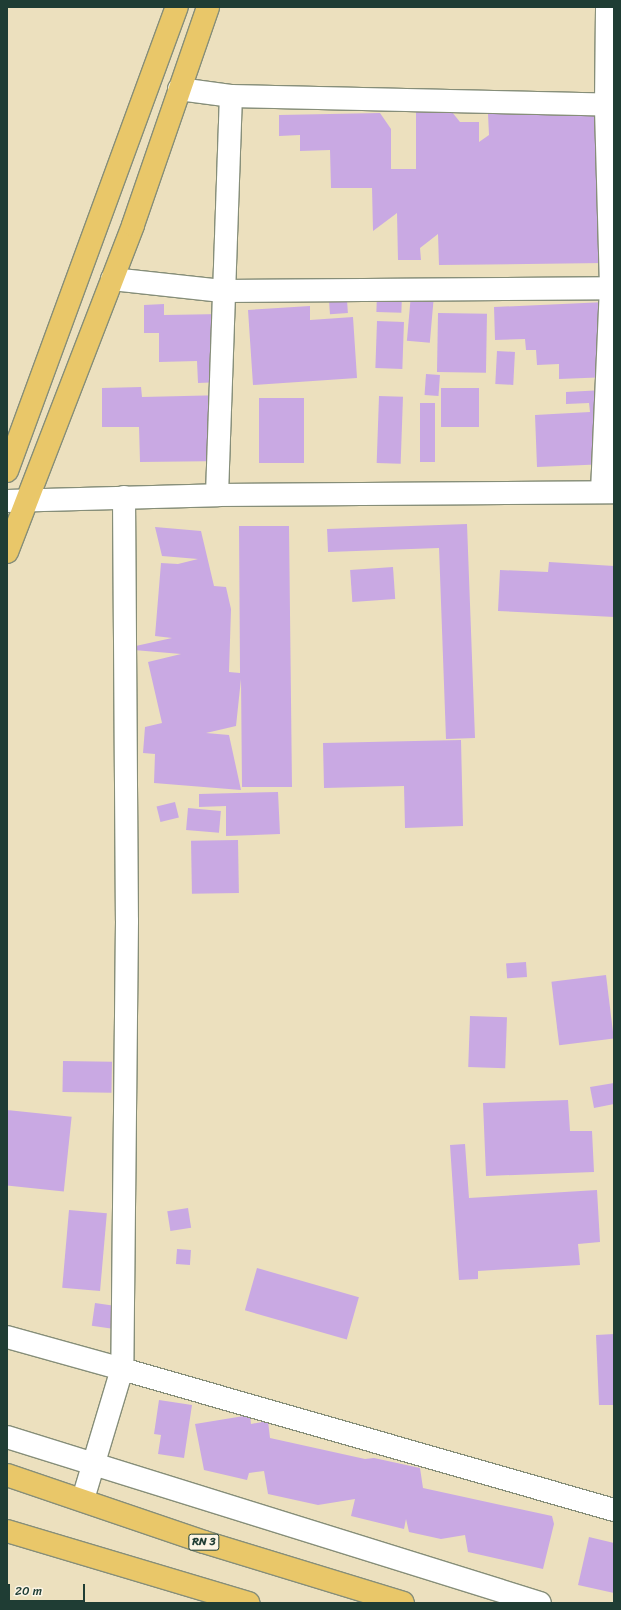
<!DOCTYPE html>
<html>
<head>
<meta charset="utf-8">
<style>
	body { margin:0 }
	#map { position:relative; width:621px; height:1610px; overflow:hidden; background:#ece0be; font-family:Sriracha,sans-serif }
	div>[style] { position:absolute }
	.building>* { inset:0; background:#c9a9e3; transform-origin:0 0 }
	.roads { filter:drop-shadow(1px 0 #868e79) drop-shadow(-1px 0 #868e79) drop-shadow(0 1px #868e79) drop-shadow(0 -1px #868e79) }
	.minor>* { height:22px; margin:-11px; padding:0 11px; transform-origin:11px; border-radius:11px; background:#fff }
	.major>* { height:22px; margin:-11px; padding:0 11px; transform-origin:11px; border-radius:11px; background:#e9c769 }
	.highway>* { height:22px; margin:-11px; padding:0 11px; transform-origin:11px; border-radius:11px; background:#e9c769 }
	span { translate:-50% -50%; white-space:nowrap; text-align:center; line-height:1.15; -webkit-text-stroke:3.5px #fcf5e5; paint-order:stroke }
	.shield-label span { padding:1px 3px; background:#fcf5e5; border:1px solid; border-radius:3px; -webkit-text-stroke-width:0 }
	.shield-label { font-size:11px; color:#1f3d34; font-weight:700 }
	.frame { position:absolute; inset:0; border:8px solid #1f3d34; pointer-events:none }
	.scale { position:absolute; left:8px; top:1584px; width:77px; height:18px; box-sizing:border-box; border:2px solid #1f3d34; border-top:0; padding-left:5px; font-size:12px; line-height:14px; white-space:nowrap; color:#1f3d34; -webkit-text-stroke:3px #fcf5e5; paint-order:stroke }
</style>
</head>
<body>
<div id="map">
	<div class="building">
		<div style="clip-path:polygon(416px 112px,452px 112px,460px 122px,479px 122px,479px 142px,489px 135px,488px 114px,610px 112px,603px 263px,439px 265px,438px 234px,420px 248px,421px 260px,398px 260px,397px 213px,373px 231px,372px 188px,331px 188px,330px 150px,300px 151px,300px 135px,279px 136px,279px 115px,380px 113px,391px 129px,391px 169px,416px 169px)"></div>
		<div style="left:377px;top:294px;width:25px;height:18px;rotate:2deg"></div>
		<div style="left:411px;top:294px;width:23px;height:47px;rotate:5deg"></div>
		<div style="left:347px;top:300px;width:13px;height:18px;rotate:86deg"></div>
		<div style="clip-path:polygon(606px 302px,610px 377px,559px 379px,559px 364px,537px 365px,536px 350px,526px 350px,525px 339px,495px 340px,494px 307px)"></div>
		<div style="clip-path:polygon(164px 304px,164px 315px,221px 314px,222px 382px,198px 383px,197px 361px,159px 362px,159px 333px,144px 333px,144px 305px)"></div>
		<div style="clip-path:polygon(310px 306px,310px 320px,353px 317px,357px 378px,253px 385px,248px 310px)"></div>
		<div style="left:438px;top:313px;width:49px;height:59px;rotate:1deg"></div>
		<div style="left:377px;top:321px;width:27px;height:47px;rotate:2deg"></div>
		<div style="left:497px;top:351px;width:18px;height:33px;rotate:3deg"></div>
		<div style="left:426px;top:374px;width:14px;height:21px;rotate:4deg"></div>
		<div style="clip-path:polygon(141px 387px,142px 397px,226px 395px,227px 461px,140px 462px,139px 427px,102px 427px,102px 388px)"></div>
		<div style="left:441px;top:388px;width:38px;height:39px"></div>
		<div style="clip-path:polygon(604px 390px,608px 464px,537px 467px,535px 415px,590px 412px,589px 403px,566px 404px,566px 392px)"></div>
		<div style="left:379px;top:396px;width:24px;height:67px;rotate:2deg"></div>
		<div style="left:259px;top:398px;width:45px;height:65px"></div>
		<div style="left:420px;top:403px;width:15px;height:59px"></div>
		<div style="clip-path:polygon(467px 524px,475px 738px,446px 739px,439px 548px,328px 552px,327px 529px)"></div>
		<div style="clip-path:polygon(239px 526px,289px 526px,292px 787px,242px 787px,241px 679px,236px 726px,206px 733px,229px 735px,241px 790px,154px 783px,155px 754px,143px 753px,145px 727px,162px 723px,148px 662px,181px 654px,122px 649px,172px 638px,155px 636px,161px 563px,178px 564px,198px 559px,162px 556px,155px 527px,201px 531px,214px 586px,226px 587px,231px 609px,229px 672px,240px 673px)"></div>
		<div style="clip-path:polygon(549px 562px,614px 566px,614px 617px,498px 611px,500px 570px,548px 572px)"></div>
		<div style="left:393px;top:567px;width:32px;height:43px;rotate:86deg"></div>
		<div style="clip-path:polygon(461px 740px,463px 826px,405px 828px,404px 786px,324px 788px,323px 743px)"></div>
		<div style="clip-path:polygon(278px 792px,280px 834px,226px 836px,226px 806px,199px 807px,199px 794px)"></div>
		<div style="left:175px;top:802px;width:16px;height:19px;rotate:76deg"></div>
		<div style="left:188px;top:808px;width:33px;height:22px;rotate:5deg"></div>
		<div style="left:238px;top:840px;width:53px;height:47px;rotate:89deg"></div>
		<div style="left:526px;top:962px;width:15px;height:20px;rotate:86deg"></div>
		<div style="left:606px;top:975px;width:64px;height:55px;rotate:83deg"></div>
		<div style="left:470px;top:1016px;width:37px;height:51px;rotate:2deg"></div>
		<div style="left:63px;top:1061px;width:49px;height:31px;rotate:1deg"></div>
		<div style="clip-path:polygon(614px 1083px,614px 1104px,594px 1108px,590px 1087px)"></div>
		<div style="clip-path:polygon(568px 1100px,570px 1131px,592px 1131px,594px 1172px,486px 1176px,483px 1103px)"></div>
		<div style="left:7px;top:1110px;width:65px;height:75px;rotate:6deg"></div>
		<div style="clip-path:polygon(465px 1144px,469px 1198px,597px 1190px,600px 1242px,578px 1244px,580px 1265px,478px 1271px,478px 1279px,459px 1280px,450px 1145px)"></div>
		<div style="left:188px;top:1208px;width:20px;height:21px;rotate:81deg"></div>
		<div style="left:69px;top:1210px;width:38px;height:78px;rotate:5deg"></div>
		<div style="left:177px;top:1249px;width:14px;height:15px;rotate:4deg"></div>
		<div style="left:257px;top:1268px;width:106px;height:44px;rotate:16deg"></div>
		<div style="left:95px;top:1303px;width:21px;height:23px;rotate:8deg"></div>
		<div style="clip-path:polygon(614px 1334px,614px 1405px,599px 1405px,596px 1335px)"></div>
		<div style="clip-path:polygon(159px 1400px,192px 1405px,184px 1458px,158px 1454px,161px 1435px,154px 1434px)"></div>
		<div style="clip-path:polygon(250px 1415px,251px 1424px,268px 1421px,270px 1438px,365px 1459px,374px 1458px,420px 1468px,423px 1488px,552px 1516px,554px 1524px,543px 1569px,468px 1552px,465px 1535px,441px 1539px,409px 1532px,406px 1519px,404px 1529px,351px 1516px,355px 1499px,318px 1505px,268px 1494px,264px 1471px,249px 1473px,247px 1480px,204px 1470px,195px 1424px)"></div>
		<div style="clip-path:polygon(589px 1537px,614px 1543px,614px 1593px,578px 1585px)"></div>
	</div>
	<div class="roads">
		<div class="minor">
			<div style="left:179px;top:89px;width:52px;rotate:7.7deg"></div>
			<div style="left:231px;top:96px;width:383px;rotate:1.3deg"></div>
			<div style="left:112px;top:279px;width:111px;rotate:6.2deg"></div>
			<div style="left:222px;top:291px;width:392px;rotate:-0.4deg"></div>
			<div style="left:602px;top:492px;width:204px;rotate:-87.5deg"></div>
			<div style="left:611px;top:288px;width:183px;rotate:-91.6deg"></div>
			<div style="left:606px;top:105px;width:98px;rotate:-89.4deg"></div>
			<div style="left:217px;top:495px;width:399px;rotate:-88deg"></div>
			<div style="left:124px;top:497px;width:424px;rotate:89.6deg"></div>
			<div style="left:127px;top:921px;width:448px;rotate:90.6deg"></div>
			<div style="left:122px;top:1369px;width:512px;rotate:15.99deg"></div>
			<div style="left:7px;top:501px;width:210px;rotate:-1.6deg"></div>
			<div style="left:217px;top:495px;width:397px;rotate:-0.4deg"></div>
			<div style="left:7px;top:1337px;width:119px;rotate:15.5deg"></div>
			<div style="left:122px;top:1369px;width:136px;rotate:106.7deg"></div>
			<div style="left:7px;top:1437px;width:558px;rotate:17.3deg"></div>
		</div>
		<div class="major">
			<div style="left:7px;top:471px;width:494px;rotate:-69.9deg"></div>
			<div style="left:7px;top:552px;width:350px;rotate:-68.9deg"></div>
			<div style="left:133px;top:225px;width:231px;rotate:-71deg"></div>
		</div>
		<div class="highway">
			<div style="left:7px;top:1475px;width:208px;rotate:18.8deg"></div>
			<div style="left:204px;top:1542px;width:208px;rotate:17deg"></div>
			<div style="left:7px;top:1531px;width:252px;rotate:16.6deg"></div>
		</div>
	</div>
	<div class="shield-label">
		<span style="left:204px;top:1542px">RN 3</span>
	</div>
	<div class="frame"></div>
	<div class="scale">20 m</div>
</div>
</body>
</html>
